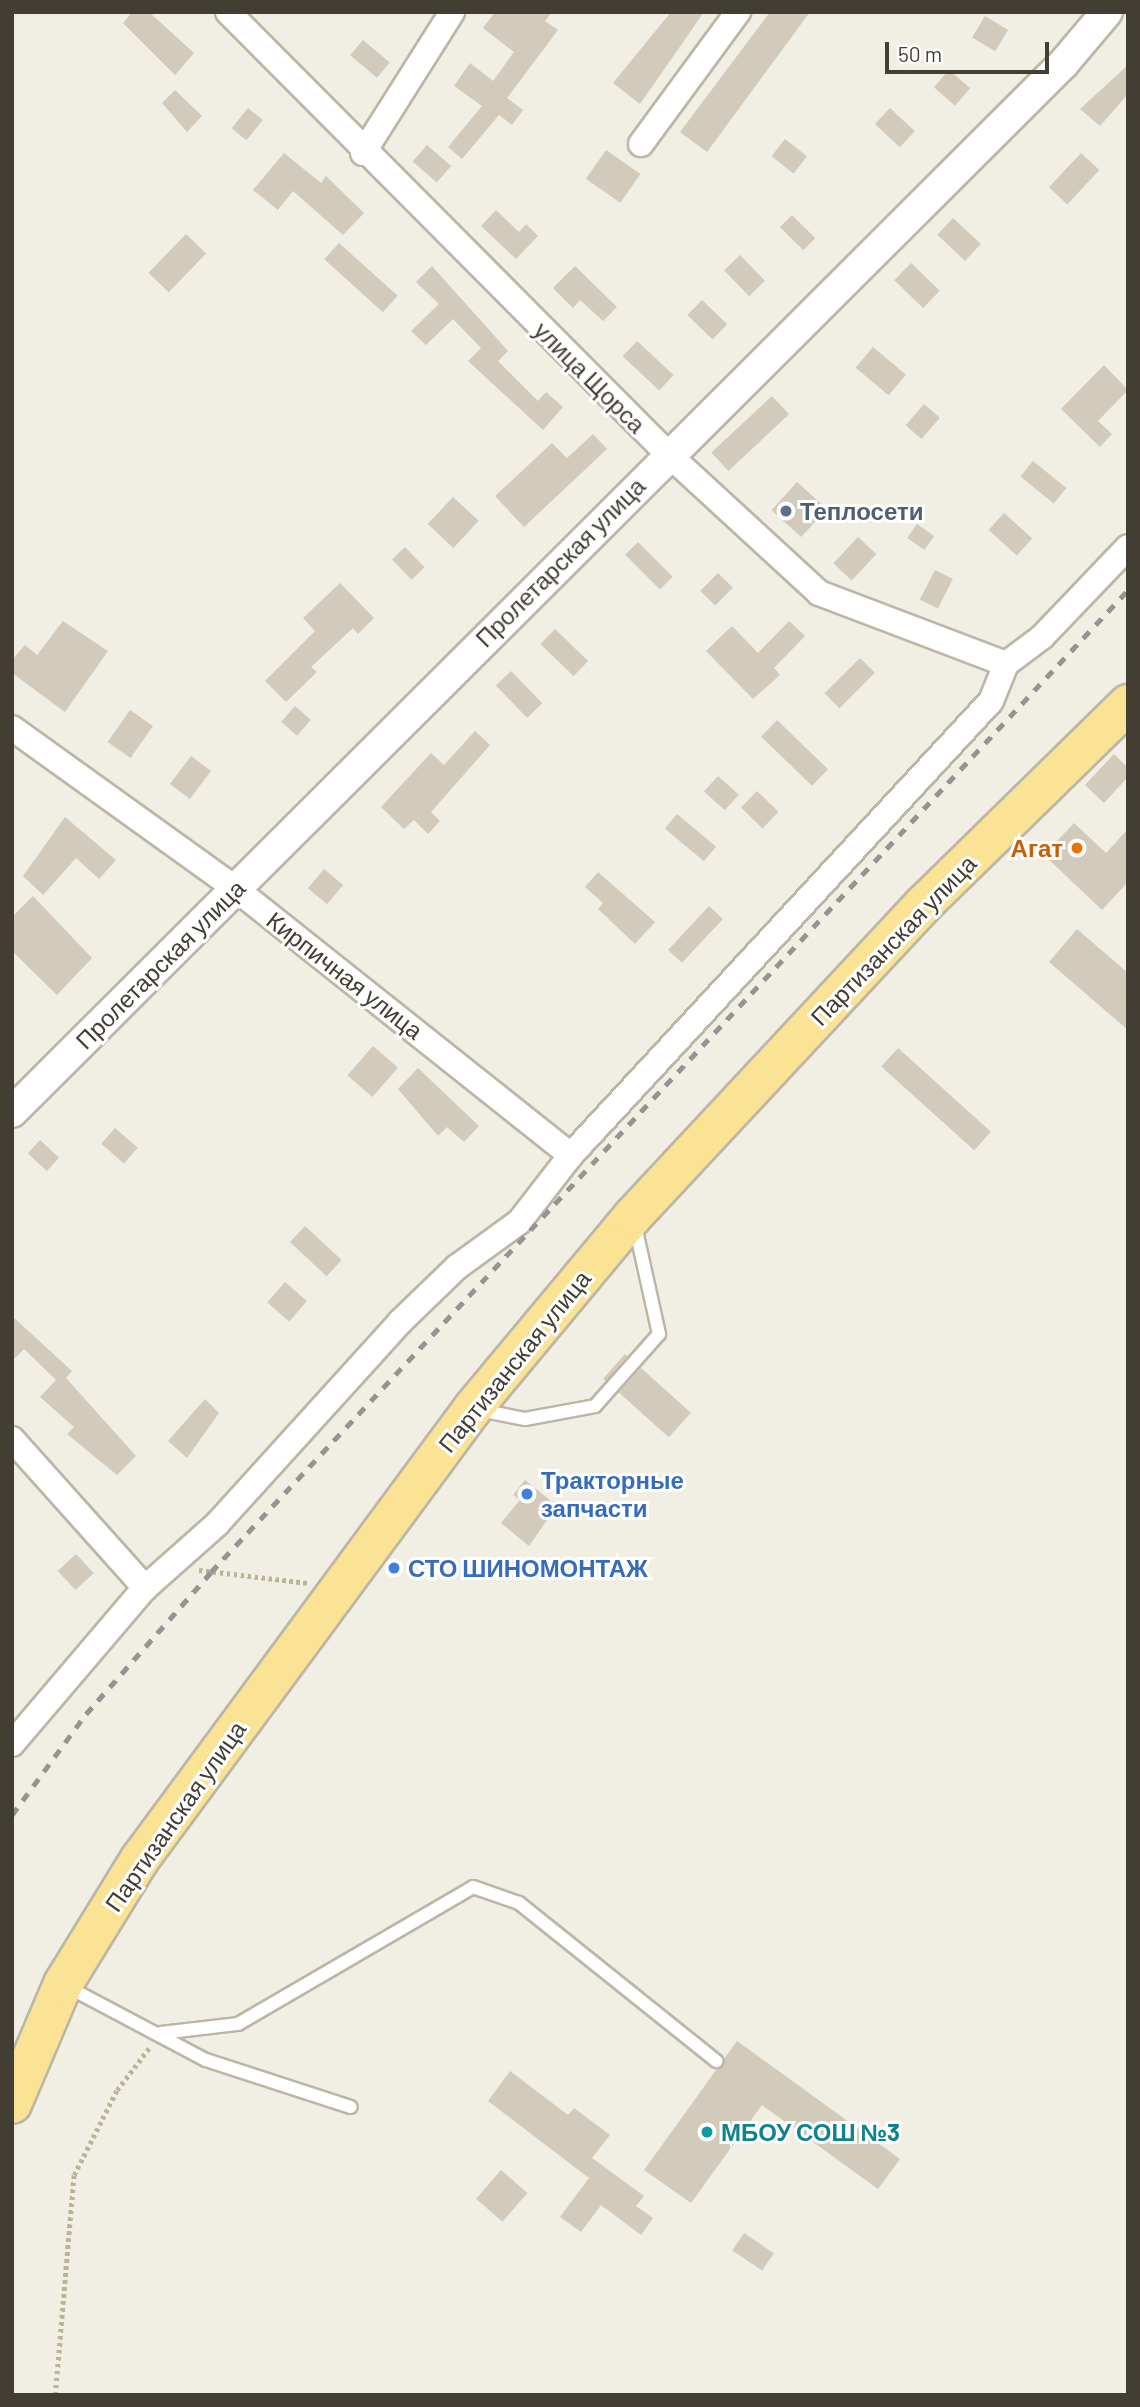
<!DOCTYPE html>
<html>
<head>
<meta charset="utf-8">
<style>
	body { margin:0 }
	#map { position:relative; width:1140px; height:2407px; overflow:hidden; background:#f1eee4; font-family:Barlow,sans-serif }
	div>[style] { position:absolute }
	.building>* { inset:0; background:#d2caba; transform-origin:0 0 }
	.path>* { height:4.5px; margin-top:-2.25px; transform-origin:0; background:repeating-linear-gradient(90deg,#bdb399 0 3.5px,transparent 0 7px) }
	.roads { filter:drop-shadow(2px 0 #bcb6a7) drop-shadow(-2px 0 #bcb6a7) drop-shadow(0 2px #bcb6a7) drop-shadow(0 -2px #bcb6a7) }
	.service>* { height:12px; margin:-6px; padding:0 6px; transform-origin:6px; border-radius:6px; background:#fff }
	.minor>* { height:24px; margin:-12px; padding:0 12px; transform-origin:12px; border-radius:12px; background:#fff }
	.tertiary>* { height:30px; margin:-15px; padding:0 15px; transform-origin:15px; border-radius:15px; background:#fff }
	.primary>* { height:38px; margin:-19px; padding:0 19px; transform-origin:19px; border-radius:19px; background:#fae394 }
	.rail>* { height:5px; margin-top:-2.5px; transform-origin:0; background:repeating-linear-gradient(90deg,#949494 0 9px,transparent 0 18px) }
	.dots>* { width:19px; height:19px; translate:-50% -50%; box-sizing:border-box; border:4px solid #fff; border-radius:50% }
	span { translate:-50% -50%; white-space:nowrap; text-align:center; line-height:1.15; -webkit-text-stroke:6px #fff; paint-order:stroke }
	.street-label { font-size:24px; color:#433e34 }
	.service-label { font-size:24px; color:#4e5e75; font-weight:700 }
	.left { translate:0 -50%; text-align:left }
	.food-label { font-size:24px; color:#c56008; font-weight:700 }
	.right { translate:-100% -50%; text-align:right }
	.shop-label { font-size:24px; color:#366cbe; font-weight:700 }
	.culture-label { font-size:24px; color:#0d838f; font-weight:700 }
	.frame { position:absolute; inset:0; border:14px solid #433e34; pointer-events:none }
	.scale { position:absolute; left:885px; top:42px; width:164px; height:32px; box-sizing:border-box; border:4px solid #433e34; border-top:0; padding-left:9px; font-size:21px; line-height:24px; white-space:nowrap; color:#433e34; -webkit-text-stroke:5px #fff; paint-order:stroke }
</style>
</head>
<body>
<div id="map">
	<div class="building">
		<div style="clip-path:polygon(132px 12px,149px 12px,194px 53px,175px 75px,123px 23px)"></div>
		<div style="clip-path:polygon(495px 12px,552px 12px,545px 21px,558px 30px,507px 98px,523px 110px,512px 125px,499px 115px,462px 159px,448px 147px,482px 106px,454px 86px,470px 63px,493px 81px,514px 52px,483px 28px)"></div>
		<div style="clip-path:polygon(671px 12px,704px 12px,640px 104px,613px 83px)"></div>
		<div style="clip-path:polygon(770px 12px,810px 12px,707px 152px,680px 132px)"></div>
		<div style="left:985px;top:16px;width:27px;height:25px;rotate:31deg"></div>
		<div style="left:363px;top:40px;width:35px;height:20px;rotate:40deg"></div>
		<div style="clip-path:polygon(1128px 65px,1128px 94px,1100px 126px,1080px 109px)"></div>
		<div style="left:949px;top:70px;width:28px;height:23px;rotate:41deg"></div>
		<div style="clip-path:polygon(175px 90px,202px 116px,187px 132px,162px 103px)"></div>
		<div style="left:248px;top:108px;width:19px;height:26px;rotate:39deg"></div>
		<div style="left:890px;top:108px;width:34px;height:22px;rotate:43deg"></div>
		<div style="left:785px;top:139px;width:28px;height:22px;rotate:38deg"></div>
		<div style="left:427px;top:145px;width:32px;height:22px;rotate:41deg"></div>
		<div style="left:606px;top:150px;width:42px;height:35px;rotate:35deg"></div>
		<div style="clip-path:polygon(284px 153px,321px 183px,326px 176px,364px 213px,343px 235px,293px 191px,278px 210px,253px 190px)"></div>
		<div style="left:1081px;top:153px;width:25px;height:47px;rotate:43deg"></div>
		<div style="clip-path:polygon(496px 210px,519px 232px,526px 224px,538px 236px,516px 259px,481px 226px)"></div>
		<div style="left:792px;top:215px;width:33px;height:17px;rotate:45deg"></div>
		<div style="left:953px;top:218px;width:38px;height:23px;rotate:43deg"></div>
		<div style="left:186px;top:234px;width:28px;height:54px;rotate:44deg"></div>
		<div style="left:339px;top:243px;width:79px;height:22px;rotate:42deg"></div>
		<div style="left:740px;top:255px;width:36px;height:22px;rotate:46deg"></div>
		<div style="left:911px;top:263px;width:40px;height:24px;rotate:44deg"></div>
		<div style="clip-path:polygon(432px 266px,508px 351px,498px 361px,538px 401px,546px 392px,563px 407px,543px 430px,468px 361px,481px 348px,453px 319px,426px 345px,411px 331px,439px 304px,416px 282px)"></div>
		<div style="clip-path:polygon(575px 266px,617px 307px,603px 321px,580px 300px,573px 308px,553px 288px)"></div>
		<div style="left:702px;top:300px;width:35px;height:21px;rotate:44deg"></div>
		<div style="left:637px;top:341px;width:50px;height:21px;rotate:43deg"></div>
		<div style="left:873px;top:347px;width:43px;height:27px;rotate:40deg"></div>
		<div style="clip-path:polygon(1104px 365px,1128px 390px,1098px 421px,1112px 434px,1100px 447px,1061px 409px)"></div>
		<div style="left:772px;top:396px;width:25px;height:83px;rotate:47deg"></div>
		<div style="left:924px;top:404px;width:21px;height:28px;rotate:41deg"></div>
		<div style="clip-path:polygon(593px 434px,607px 449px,524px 527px,495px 496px,552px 443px,567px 458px)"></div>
		<div style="left:1033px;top:461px;width:43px;height:20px;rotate:39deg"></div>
		<div style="left:797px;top:482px;width:40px;height:38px;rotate:42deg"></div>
		<div style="left:453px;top:497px;width:35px;height:37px;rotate:43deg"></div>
		<div style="left:1004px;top:513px;width:38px;height:23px;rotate:42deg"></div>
		<div style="left:917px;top:524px;width:21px;height:17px;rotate:35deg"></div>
		<div style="left:858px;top:537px;width:25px;height:36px;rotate:43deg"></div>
		<div style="left:638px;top:542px;width:49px;height:18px;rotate:45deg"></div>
		<div style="left:405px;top:547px;width:28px;height:18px;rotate:46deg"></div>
		<div style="left:935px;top:570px;width:20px;height:33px;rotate:27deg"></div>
		<div style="left:718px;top:573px;width:21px;height:25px;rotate:45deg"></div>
		<div style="clip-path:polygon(340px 583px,374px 618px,358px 634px,353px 628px,311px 667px,317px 672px,286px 702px,265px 681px,315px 631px,303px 618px)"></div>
		<div style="clip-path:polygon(63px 621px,108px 651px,65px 712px,12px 673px,12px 660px,25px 645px,37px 655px)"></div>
		<div style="clip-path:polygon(789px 621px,805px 636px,774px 668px,780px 675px,753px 699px,706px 651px,732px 626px,758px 653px)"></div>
		<div style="left:555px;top:629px;width:46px;height:21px;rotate:44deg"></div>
		<div style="left:860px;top:658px;width:21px;height:50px;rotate:45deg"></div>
		<div style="left:511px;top:671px;width:45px;height:21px;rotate:46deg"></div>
		<div style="left:295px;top:706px;width:21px;height:21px;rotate:41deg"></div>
		<div style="left:130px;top:710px;width:28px;height:39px;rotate:35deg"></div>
		<div style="left:777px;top:720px;width:71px;height:23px;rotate:44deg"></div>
		<div style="clip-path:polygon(475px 731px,490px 745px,431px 812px,440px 821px,428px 834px,414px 820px,404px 829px,381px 807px,431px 753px,444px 765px)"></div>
		<div style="clip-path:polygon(1114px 754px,1128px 768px,1128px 777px,1104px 803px,1085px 785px)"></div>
		<div style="left:191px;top:756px;width:25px;height:35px;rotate:37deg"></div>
		<div style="left:718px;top:776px;width:28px;height:21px;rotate:42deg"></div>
		<div style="left:757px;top:791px;width:30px;height:23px;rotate:44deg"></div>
		<div style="left:677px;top:814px;width:51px;height:19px;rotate:40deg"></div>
		<div style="clip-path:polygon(65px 817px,116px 860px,99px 879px,76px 858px,43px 895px,23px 876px)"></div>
		<div style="clip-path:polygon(1074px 823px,1106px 853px,1128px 829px,1128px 882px,1102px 910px,1044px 855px)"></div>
		<div style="left:324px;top:869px;width:25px;height:25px;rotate:40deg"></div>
		<div style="clip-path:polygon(598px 872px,655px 922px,635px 944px,598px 909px,603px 903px,585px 887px)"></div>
		<div style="clip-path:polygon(33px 896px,92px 958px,57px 995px,12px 951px,12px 917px)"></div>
		<div style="left:709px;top:906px;width:19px;height:60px;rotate:43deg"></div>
		<div style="clip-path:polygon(1077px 929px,1128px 973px,1128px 1030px,1049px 962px)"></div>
		<div style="left:373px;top:1046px;width:33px;height:39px;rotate:41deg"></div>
		<div style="left:898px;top:1048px;width:125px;height:25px;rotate:42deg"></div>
		<div style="clip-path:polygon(418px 1068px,479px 1126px,464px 1142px,447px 1127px,438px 1136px,398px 1089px)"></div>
		<div style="left:115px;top:1128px;width:30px;height:21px;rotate:41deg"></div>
		<div style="left:40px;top:1140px;width:26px;height:18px;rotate:43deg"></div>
		<div style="left:305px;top:1226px;width:50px;height:22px;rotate:43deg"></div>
		<div style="left:285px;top:1282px;width:29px;height:27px;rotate:41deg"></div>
		<div style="clip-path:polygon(12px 1316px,72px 1371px,66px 1378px,136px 1456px,117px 1475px,67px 1434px,74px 1427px,40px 1397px,56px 1380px,24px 1349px,12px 1361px)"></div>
		<div style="clip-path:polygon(625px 1354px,627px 1356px,606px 1381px,603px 1379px)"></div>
		<div style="left:641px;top:1368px;width:67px;height:33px;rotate:42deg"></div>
		<div style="clip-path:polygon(205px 1399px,219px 1413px,187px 1458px,168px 1441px)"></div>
		<div style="clip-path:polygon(525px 1480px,557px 1506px,529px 1546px,501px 1523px,520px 1500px,513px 1495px)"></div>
		<div style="left:76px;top:1554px;width:26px;height:25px;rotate:47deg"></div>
		<div style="clip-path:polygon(737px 2041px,900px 2159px,878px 2189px,762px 2105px,691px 2203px,644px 2170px)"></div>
		<div style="clip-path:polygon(510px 2071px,568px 2115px,574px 2108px,610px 2135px,592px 2158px,644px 2196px,636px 2206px,653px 2218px,641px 2235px,601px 2205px,581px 2232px,560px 2217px,589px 2178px,488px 2101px)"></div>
		<div style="left:501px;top:2170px;width:35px;height:38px;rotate:41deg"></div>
		<div style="left:744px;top:2233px;width:36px;height:21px;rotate:34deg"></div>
	</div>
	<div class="path">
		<div style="left:199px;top:1570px;width:110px;rotate:6.8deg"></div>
		<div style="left:55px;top:2395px;width:221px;rotate:-85.1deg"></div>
		<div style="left:74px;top:2175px;width:95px;rotate:-63.2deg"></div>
		<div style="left:117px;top:2090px;width:54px;rotate:-52.5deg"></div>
	</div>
	<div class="roads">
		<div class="service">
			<div style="left:480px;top:1410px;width:46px;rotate:11.3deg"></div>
			<div style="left:525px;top:1419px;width:71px;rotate:-10.5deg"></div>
			<div style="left:595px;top:1406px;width:96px;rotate:-48.4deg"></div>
			<div style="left:659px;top:1334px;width:111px;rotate:-102.5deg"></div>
			<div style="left:66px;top:1986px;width:158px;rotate:27.9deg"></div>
			<div style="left:206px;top:2060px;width:152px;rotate:18deg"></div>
			<div style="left:161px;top:2033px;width:78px;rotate:-6.7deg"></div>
			<div style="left:238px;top:2024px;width:272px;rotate:-30.2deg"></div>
			<div style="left:473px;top:1887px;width:49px;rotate:19.2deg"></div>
			<div style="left:519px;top:1903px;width:253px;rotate:38.7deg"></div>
		</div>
		<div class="minor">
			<div style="left:228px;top:12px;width:624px;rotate:45.13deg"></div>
			<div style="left:668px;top:454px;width:205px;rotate:42.6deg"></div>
			<div style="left:819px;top:593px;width:200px;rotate:20.8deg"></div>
			<div style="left:641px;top:144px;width:164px;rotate:-53.7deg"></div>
			<div style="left:363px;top:153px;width:167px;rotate:-57.7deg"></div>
			<div style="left:12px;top:728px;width:276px;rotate:35.7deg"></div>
			<div style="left:236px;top:889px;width:428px;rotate:38.5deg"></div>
			<div style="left:12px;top:1439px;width:200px;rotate:48.2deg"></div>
			<div style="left:12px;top:1744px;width:205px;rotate:-49.6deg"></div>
			<div style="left:145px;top:1588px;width:96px;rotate:-41.6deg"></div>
			<div style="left:217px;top:1524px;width:273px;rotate:-47.8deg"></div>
			<div style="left:400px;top:1322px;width:79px;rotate:-44deg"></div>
			<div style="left:457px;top:1267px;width:77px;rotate:-36deg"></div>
			<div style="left:519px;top:1222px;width:85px;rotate:-52.2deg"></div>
			<div style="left:571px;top:1155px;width:618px;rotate:-47.23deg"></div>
			<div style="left:991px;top:701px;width:40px;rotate:-68deg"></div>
			<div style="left:1006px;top:664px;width:45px;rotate:-36.9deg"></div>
			<div style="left:1042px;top:637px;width:124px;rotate:-46.3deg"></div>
		</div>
		<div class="tertiary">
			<div style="left:12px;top:1112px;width:1484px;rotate:-44.92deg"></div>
			<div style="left:1063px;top:64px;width:68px;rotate:-49.8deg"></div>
		</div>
		<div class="primary">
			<div style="left:12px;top:2104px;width:130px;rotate:-67deg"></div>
			<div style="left:63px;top:1984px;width:147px;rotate:-58.4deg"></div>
			<div style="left:140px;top:1859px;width:561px;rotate:-53.56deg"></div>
			<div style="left:473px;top:1408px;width:249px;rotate:-50.2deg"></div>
			<div style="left:632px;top:1217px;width:428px;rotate:-47deg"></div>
			<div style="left:924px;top:904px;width:286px;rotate:-44.4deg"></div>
		</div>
	</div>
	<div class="rail">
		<div style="left:12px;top:1815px;width:125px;rotate:-53.8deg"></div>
		<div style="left:86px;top:1714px;width:189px;rotate:-48.6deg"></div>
		<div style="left:211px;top:1572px;width:1344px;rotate:-46.96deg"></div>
	</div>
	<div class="dots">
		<div style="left:786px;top:511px;background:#5c6f8a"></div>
		<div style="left:1077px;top:848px;background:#e8710a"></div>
		<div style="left:527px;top:1494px;background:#3f7fe0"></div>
		<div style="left:394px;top:1568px;background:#3f7fe0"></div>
		<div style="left:707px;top:2132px;background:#0f9aa8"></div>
	</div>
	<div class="street-label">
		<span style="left:590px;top:377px;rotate:45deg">улица Щорса</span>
		<span style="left:560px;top:562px;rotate:-45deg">Пролетарская улица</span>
		<span style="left:893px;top:940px;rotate:-46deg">Партизанская улица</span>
		<span style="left:160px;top:964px;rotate:-45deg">Пролетарская улица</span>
		<span style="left:345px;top:975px;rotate:38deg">Кирпичная улица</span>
		<span style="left:514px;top:1361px;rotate:-51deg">Партизанская улица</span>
		<span style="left:175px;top:1816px;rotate:-55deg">Партизанская улица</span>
	</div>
	<div class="service-label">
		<span class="left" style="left:800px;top:511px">Теплосети</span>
	</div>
	<div class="food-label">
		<span class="right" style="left:1063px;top:848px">Агат</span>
	</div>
	<div class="shop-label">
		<span class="left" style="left:541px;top:1494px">Тракторные<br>запчасти</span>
		<span class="left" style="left:408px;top:1568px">СТО ШИНОМОНТАЖ</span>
	</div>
	<div class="culture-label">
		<span class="left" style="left:721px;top:2132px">МБОУ СОШ №3</span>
	</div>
	<div class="frame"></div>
	<div class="scale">50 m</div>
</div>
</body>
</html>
